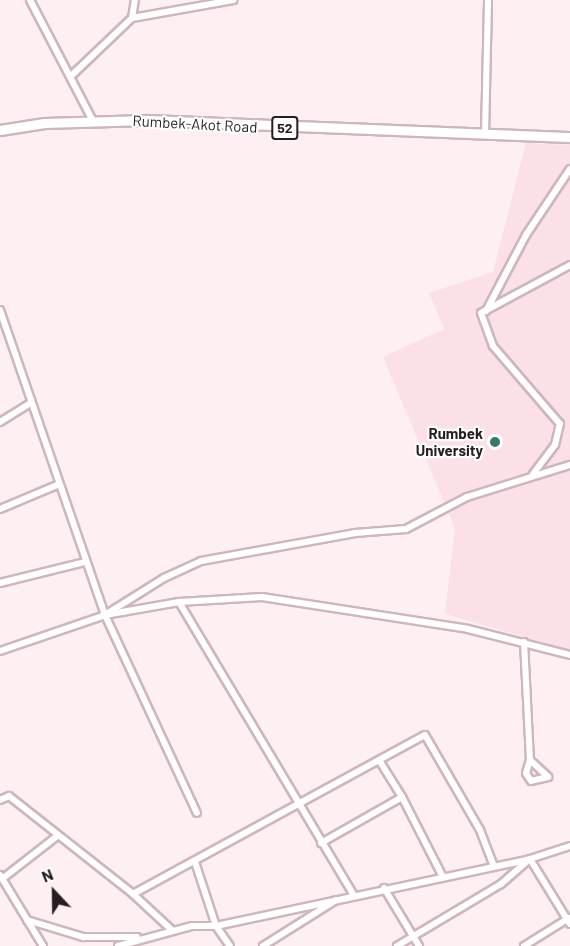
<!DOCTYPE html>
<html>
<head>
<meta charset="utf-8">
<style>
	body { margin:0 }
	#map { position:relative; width:570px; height:946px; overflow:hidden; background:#feeff3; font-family:Barlow,sans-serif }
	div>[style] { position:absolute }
	.built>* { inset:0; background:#fbe0e8 }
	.roads { filter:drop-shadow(2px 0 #ceb6bd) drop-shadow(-2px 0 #ceb6bd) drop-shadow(0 2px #ceb6bd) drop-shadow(0 -2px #ceb6bd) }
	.street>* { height:6px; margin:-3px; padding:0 3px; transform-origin:3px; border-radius:3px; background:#fff }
	.primary>* { height:9px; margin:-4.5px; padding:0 4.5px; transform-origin:4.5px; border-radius:4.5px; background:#fff }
	.dots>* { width:16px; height:16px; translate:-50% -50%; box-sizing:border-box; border:3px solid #fff; border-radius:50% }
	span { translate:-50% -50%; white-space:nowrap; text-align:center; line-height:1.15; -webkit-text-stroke:4.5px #fff; paint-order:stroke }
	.shield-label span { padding:2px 4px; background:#fff; border:2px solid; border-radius:4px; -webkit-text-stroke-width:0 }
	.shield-label { font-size:14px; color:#261d20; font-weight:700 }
	.street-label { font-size:15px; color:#261d20 }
	.poi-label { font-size:15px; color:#261d20; font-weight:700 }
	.right { translate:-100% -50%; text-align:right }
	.north { position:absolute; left:24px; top:862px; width:60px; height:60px; -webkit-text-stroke:4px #fff; paint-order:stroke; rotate:338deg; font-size:16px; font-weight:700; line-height:24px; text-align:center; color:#261d20 }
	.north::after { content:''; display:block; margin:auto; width:21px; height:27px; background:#261d20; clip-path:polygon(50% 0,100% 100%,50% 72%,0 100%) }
</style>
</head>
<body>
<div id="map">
	<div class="built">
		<div style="clip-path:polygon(526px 143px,570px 145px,570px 650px,445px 614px,455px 528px,383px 357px,444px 329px,429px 293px,493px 272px)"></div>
	</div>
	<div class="roads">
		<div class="street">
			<div style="left:30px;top:0;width:136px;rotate:62.5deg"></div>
			<div style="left:132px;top:18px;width:18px;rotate:-81deg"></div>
			<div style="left:70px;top:77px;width:86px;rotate:-43.6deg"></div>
			<div style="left:132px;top:18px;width:103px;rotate:-10.1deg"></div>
			<div style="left:485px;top:134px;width:134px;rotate:-88.7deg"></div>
			<div style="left:0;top:310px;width:323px;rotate:71deg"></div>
			<div style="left:105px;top:615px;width:218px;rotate:65.1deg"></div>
			<div style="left:486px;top:311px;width:86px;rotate:-62.2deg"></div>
			<div style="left:526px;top:235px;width:79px;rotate:-56.3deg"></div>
			<div style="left:0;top:422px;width:36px;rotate:-32deg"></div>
			<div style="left:533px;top:474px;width:36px;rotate:-53deg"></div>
			<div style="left:555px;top:445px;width:22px;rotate:-77deg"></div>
			<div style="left:560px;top:424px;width:103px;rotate:-130.7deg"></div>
			<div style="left:493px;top:346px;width:35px;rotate:-110deg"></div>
			<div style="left:481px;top:313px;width:101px;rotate:-28.3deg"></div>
			<div style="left:0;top:509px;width:62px;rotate:-22.8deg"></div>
			<div style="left:0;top:583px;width:88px;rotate:-13.9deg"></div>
			<div style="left:179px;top:602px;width:342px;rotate:59.2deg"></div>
			<div style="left:108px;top:613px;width:66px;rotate:-32deg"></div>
			<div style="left:164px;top:578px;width:41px;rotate:-24.7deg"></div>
			<div style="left:201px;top:561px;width:157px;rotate:-10.3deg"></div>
			<div style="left:355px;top:533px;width:51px;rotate:-4.5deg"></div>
			<div style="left:406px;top:529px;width:69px;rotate:-27.7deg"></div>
			<div style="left:467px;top:497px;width:108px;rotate:-17.3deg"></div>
			<div style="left:524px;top:642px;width:118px;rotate:87.1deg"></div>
			<div style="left:530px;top:760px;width:25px;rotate:43deg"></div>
			<div style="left:548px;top:777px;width:17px;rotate:167deg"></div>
			<div style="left:531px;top:781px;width:9px;rotate:-122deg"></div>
			<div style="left:526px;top:773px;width:14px;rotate:-73deg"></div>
			<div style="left:0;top:651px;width:111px;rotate:-18.9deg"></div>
			<div style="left:105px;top:615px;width:75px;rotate:-10deg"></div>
			<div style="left:179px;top:602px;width:83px;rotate:-3.4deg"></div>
			<div style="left:262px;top:597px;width:208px;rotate:8.8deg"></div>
			<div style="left:468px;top:629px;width:105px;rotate:14.3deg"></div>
			<div style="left:379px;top:760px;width:44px;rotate:58.1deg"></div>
			<div style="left:402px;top:797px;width:90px;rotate:62.9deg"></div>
			<div style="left:0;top:800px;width:10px;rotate:-24deg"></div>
			<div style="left:9px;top:796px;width:158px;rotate:38.3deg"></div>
			<div style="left:133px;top:894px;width:54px;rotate:42.8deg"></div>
			<div style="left:321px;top:843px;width:93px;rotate:-29.6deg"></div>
			<div style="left:195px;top:862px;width:67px;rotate:71.8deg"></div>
			<div style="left:216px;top:926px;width:24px;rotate:55deg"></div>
			<div style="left:0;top:875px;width:83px;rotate:58.8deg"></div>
			<div style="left:2px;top:879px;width:68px;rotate:-37.9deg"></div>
			<div style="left:384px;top:888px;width:68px;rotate:58.9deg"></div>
			<div style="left:133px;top:894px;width:332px;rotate:-28.6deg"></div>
			<div style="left:425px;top:735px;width:110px;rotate:59.9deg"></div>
			<div style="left:480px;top:830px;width:36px;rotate:69deg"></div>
			<div style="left:27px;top:920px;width:59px;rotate:16.9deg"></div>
			<div style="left:83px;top:937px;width:54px"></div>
			<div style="left:118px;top:946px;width:77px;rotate:-15.1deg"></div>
			<div style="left:192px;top:926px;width:24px"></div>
			<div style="left:216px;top:926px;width:321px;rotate:-12deg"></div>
			<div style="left:530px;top:859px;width:42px;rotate:-18deg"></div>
			<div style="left:263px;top:946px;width:86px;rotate:-32.2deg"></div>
			<div style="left:397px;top:946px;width:121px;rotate:-30.8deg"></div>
			<div style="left:501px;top:884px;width:38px;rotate:-41deg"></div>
			<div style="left:530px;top:859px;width:76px;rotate:58.4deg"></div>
			<div style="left:524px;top:946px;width:53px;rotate:-31.9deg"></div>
		</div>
		<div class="primary">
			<div style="left:0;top:130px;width:45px;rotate:-9deg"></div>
			<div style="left:44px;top:123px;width:103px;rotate:-1.7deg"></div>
			<div style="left:147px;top:120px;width:423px;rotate:2.3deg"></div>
		</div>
	</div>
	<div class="dots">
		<div style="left:495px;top:442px;background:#377969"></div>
	</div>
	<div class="shield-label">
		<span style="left:285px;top:128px">52</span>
	</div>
	<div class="street-label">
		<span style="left:195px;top:124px;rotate:3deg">Rumbek-Akot Road</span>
	</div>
	<div class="poi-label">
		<span class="right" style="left:483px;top:442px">Rumbek<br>University</span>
	</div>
	<div class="north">N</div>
</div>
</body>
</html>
